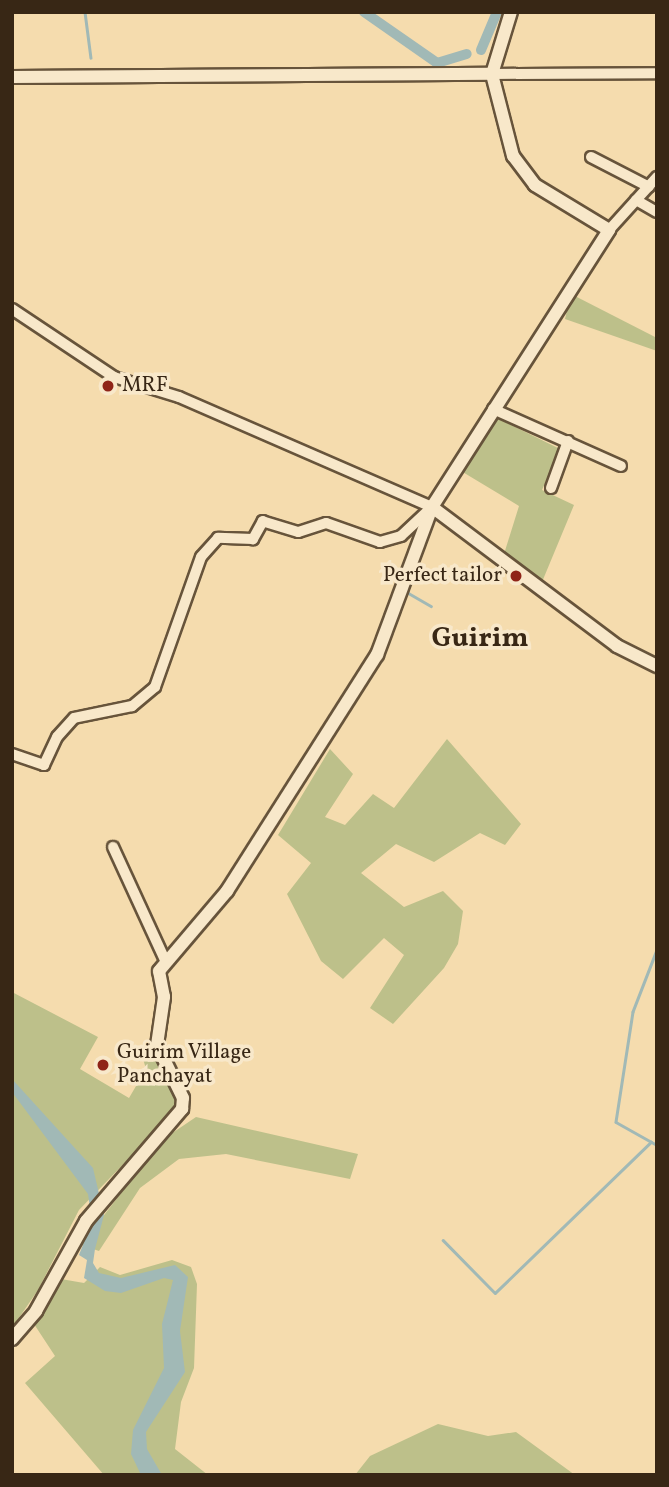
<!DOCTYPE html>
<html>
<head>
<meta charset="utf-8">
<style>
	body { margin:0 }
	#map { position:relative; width:669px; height:1487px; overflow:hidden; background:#f5dcae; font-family:Vollkorn,serif }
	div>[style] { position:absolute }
	.green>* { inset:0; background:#bdc08a }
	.water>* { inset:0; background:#a1b9b6 }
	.stream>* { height:2.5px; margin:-1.25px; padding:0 1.25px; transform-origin:1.25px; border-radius:1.25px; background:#a1b9b6 }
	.canal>* { height:10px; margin:-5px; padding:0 5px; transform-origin:5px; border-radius:5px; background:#a1b9b6 }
	.roads { filter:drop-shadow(2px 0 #67543b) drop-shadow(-2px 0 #67543b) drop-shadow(0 2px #67543b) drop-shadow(0 -2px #67543b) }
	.minor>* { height:10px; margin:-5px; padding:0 5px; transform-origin:5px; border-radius:5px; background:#f8e8ca }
	.tertiary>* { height:12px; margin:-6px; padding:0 6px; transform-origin:6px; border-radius:6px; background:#f8e8ca }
	.dots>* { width:19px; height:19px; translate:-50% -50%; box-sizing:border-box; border:4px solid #f8e8ca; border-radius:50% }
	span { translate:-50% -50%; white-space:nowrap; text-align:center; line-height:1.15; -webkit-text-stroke:7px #f8e8ca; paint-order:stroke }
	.poi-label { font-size:21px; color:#382715 }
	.left { translate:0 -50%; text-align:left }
	.right { translate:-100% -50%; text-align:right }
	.district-label { font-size:28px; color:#382715; font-weight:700 }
	.frame { position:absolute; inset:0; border:14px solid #382715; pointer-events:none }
</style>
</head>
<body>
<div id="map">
	<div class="green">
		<div style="clip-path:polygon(571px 294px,657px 338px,657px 351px,565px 319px)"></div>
		<div style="clip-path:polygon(495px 417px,560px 449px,542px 490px,574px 505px,542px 582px,504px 554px,519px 506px,461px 471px)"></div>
		<div style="clip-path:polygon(447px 739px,521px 824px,505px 845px,480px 833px,434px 862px,396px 844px,361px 873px,404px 907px,443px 891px,463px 911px,458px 944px,444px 968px,393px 1024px,370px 1008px,404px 955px,384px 938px,343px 979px,321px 961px,287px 894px,311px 863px,278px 835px,330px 749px,353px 774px,325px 817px,345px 825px,373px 794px,394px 808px)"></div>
		<div style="clip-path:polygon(12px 992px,98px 1037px,80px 1069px,129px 1098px,146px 1069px,141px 1052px,153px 1048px,171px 1081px,175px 1104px,169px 1117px,79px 1210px,38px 1290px,12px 1328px)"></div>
		<div style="clip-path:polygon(196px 1117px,358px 1154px,350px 1179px,226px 1154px,179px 1159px,140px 1188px,99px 1251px,81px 1245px,162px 1140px)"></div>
		<div style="clip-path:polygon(172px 1260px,191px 1267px,197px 1284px,194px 1368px,181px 1402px,175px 1449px,208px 1475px,104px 1475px,25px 1383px,55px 1356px,32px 1321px,61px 1279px,84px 1283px,100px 1267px,120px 1275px)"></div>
		<div style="clip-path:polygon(438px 1424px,488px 1436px,516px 1432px,575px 1475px,355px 1475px,370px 1456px)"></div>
	</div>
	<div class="water">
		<div style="clip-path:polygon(12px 1079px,93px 1168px,104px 1215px,95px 1249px,93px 1263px,99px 1273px,121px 1278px,175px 1265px,188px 1277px,180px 1331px,185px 1372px,146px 1432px,147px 1449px,162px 1475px,141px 1475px,131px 1454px,133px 1430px,164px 1368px,162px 1324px,173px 1280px,164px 1278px,121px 1293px,105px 1291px,84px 1278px,87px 1260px,79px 1255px,92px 1222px,88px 1194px,12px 1092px)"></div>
	</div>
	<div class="stream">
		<div style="left:85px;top:12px;width:46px;rotate:82.6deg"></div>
		<div style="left:405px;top:591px;width:30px;rotate:30deg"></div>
		<div style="left:657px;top:950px;width:66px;rotate:111.2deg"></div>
		<div style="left:633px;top:1012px;width:111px;rotate:98.8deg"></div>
		<div style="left:616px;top:1122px;width:47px;rotate:29.3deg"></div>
		<div style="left:443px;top:1240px;width:74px;rotate:45.5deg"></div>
		<div style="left:495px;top:1293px;width:217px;rotate:-44.1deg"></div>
	</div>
	<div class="canal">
		<div style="left:364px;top:12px;width:89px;rotate:34.9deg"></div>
		<div style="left:437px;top:63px;width:31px;rotate:-17deg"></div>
		<div style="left:481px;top:50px;width:41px;rotate:-67.2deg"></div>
	</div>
	<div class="roads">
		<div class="minor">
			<div style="left:492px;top:74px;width:165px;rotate:-0.3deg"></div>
			<div style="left:591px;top:157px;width:65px;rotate:27.3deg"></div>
			<div style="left:636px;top:200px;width:24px;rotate:30deg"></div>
			<div style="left:609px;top:230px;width:72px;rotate:-47.8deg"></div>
			<div style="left:12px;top:309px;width:123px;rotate:33.7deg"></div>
			<div style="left:114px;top:377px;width:68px;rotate:17.1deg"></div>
			<div style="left:179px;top:397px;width:276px;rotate:23.5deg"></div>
			<div style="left:432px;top:507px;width:42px;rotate:136.9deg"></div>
			<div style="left:401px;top:536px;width:22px;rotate:164deg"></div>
			<div style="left:380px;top:542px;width:57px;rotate:-160.6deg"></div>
			<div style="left:326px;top:523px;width:29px;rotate:162deg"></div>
			<div style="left:298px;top:532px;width:37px;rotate:-163deg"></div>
			<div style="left:263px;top:521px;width:21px;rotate:119deg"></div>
			<div style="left:253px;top:539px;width:35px;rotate:-178deg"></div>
			<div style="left:218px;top:538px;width:25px;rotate:132deg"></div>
			<div style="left:201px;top:557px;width:138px;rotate:109.5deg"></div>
			<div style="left:155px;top:687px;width:30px;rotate:140deg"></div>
			<div style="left:132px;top:706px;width:59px;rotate:168.3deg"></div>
			<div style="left:74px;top:718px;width:25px;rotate:132deg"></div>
			<div style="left:57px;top:737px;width:31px;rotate:115deg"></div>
			<div style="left:44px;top:765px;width:34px;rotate:-161deg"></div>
			<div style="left:493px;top:409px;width:140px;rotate:24deg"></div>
			<div style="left:551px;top:488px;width:50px;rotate:-70.1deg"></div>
			<div style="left:113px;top:847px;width:127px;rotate:65.3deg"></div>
		</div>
		<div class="tertiary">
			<div style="left:12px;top:77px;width:480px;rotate:-0.4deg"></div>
			<div style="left:432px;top:507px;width:231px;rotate:36.9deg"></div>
			<div style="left:617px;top:646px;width:45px;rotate:26.6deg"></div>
			<div style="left:12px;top:1339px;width:37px;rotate:-49deg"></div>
			<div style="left:36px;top:1311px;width:103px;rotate:-60.9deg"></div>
			<div style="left:86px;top:1221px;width:148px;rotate:-49.4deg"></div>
			<div style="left:182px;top:1109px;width:11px;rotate:-85deg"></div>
			<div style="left:183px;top:1098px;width:59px;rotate:-116.1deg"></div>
			<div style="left:157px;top:1045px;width:49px;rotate:-81.7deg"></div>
			<div style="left:164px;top:997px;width:26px;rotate:-101deg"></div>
			<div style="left:159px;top:971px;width:105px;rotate:-49.6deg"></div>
			<div style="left:227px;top:891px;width:280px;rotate:-57.6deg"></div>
			<div style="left:377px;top:655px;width:158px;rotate:-69.6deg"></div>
			<div style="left:432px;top:507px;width:329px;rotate:-57.4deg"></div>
			<div style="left:609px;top:230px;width:87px;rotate:-148.7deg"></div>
			<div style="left:535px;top:185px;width:36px;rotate:-127deg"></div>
			<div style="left:513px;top:156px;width:85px;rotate:-104.4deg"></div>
			<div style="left:492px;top:74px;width:65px;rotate:-73deg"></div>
		</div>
	</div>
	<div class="dots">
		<div style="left:108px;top:386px;background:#8f2418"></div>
		<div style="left:516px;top:576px;background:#8f2418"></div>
		<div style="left:103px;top:1065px;background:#8f2418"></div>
	</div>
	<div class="poi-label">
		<span class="left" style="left:122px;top:386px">MRF</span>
		<span class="right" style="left:502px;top:576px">Perfect tailor</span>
		<span class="left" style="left:117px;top:1065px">Guirim Village<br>Panchayat</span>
	</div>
	<div class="district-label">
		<span style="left:480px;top:639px">Guirim</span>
	</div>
	<div class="frame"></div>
</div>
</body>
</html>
